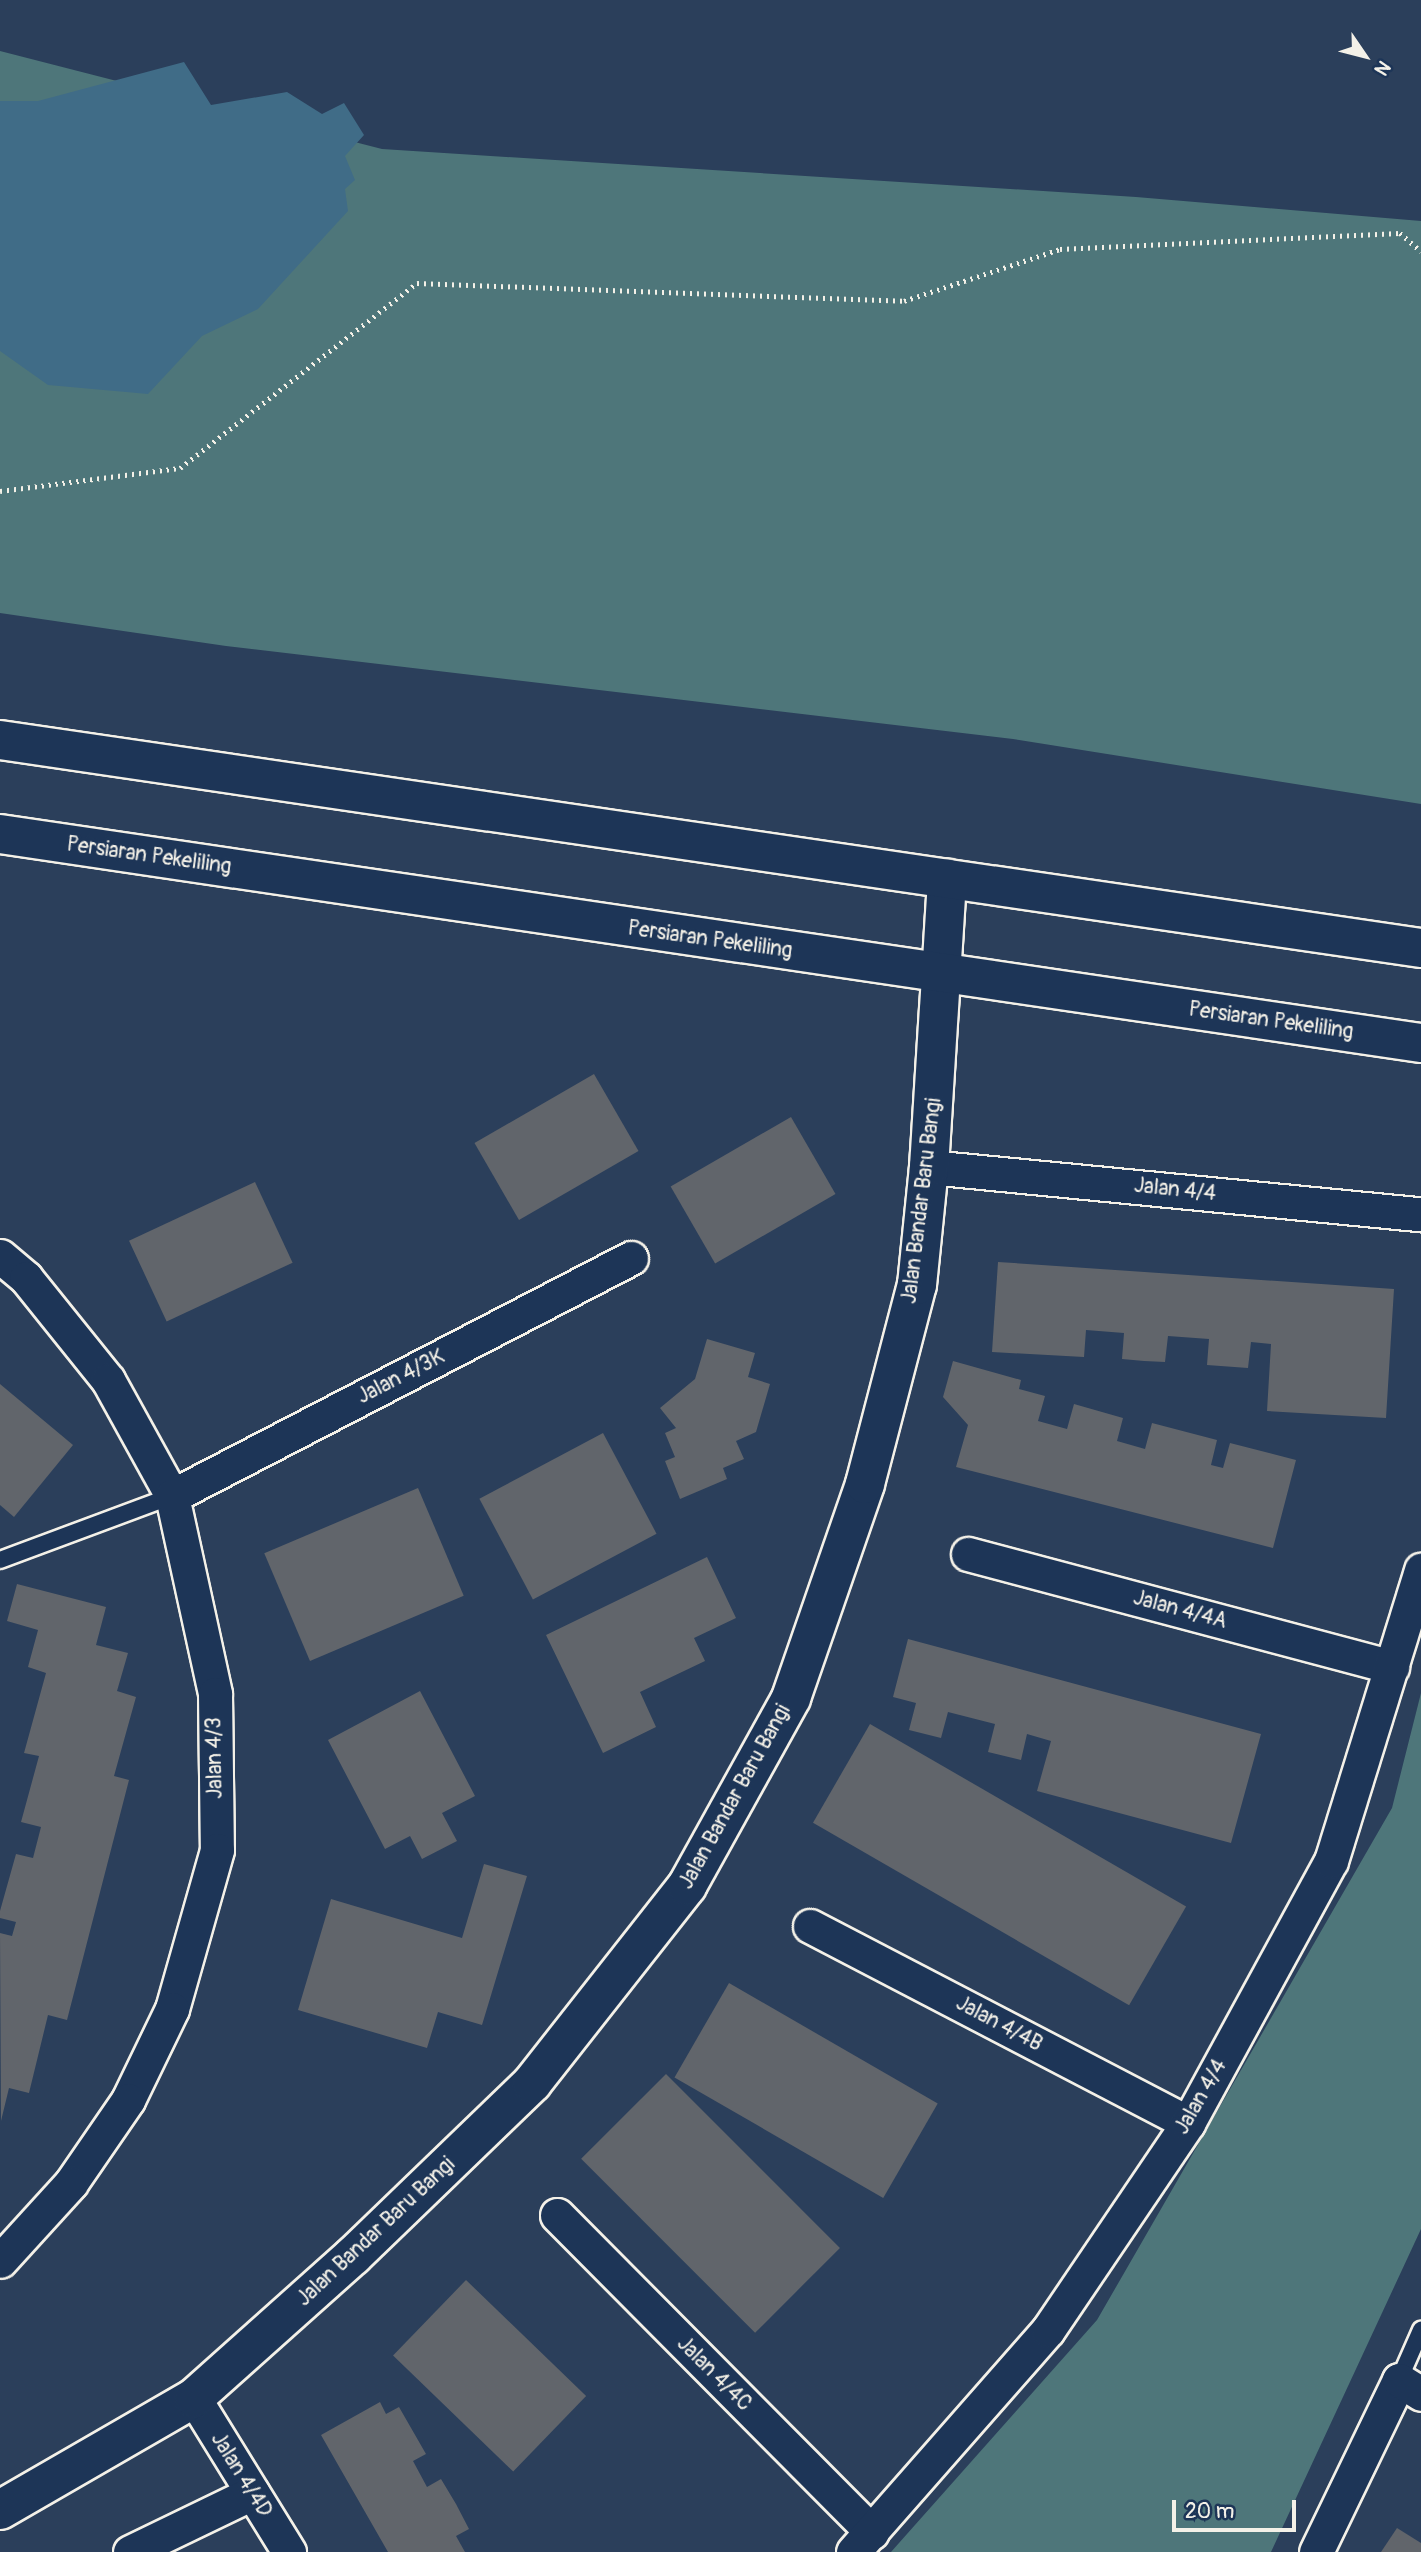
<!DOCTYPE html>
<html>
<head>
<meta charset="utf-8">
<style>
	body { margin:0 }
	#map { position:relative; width:1421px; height:2552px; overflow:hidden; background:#2b3f5b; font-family:Pangolin,sans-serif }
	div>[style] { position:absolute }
	.green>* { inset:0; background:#4e767a }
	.water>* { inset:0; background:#406c87 }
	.building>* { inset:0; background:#61656b; transform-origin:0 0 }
	.path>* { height:4.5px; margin-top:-2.25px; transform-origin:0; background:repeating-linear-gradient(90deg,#f4f1e8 0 2px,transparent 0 7px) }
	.roads { filter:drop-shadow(2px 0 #f4f1e8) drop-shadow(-2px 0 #f4f1e8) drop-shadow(0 2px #f4f1e8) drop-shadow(0 -2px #f4f1e8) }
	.service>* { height:16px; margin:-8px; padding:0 8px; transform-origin:8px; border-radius:8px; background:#1d3557 }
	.minor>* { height:33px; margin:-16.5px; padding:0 16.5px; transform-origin:16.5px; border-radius:16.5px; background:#1d3557 }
	.tertiary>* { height:38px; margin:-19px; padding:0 19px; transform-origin:19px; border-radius:19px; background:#1d3557 }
	.secondary>* { height:38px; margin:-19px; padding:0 19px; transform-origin:19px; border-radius:19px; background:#1d3557 }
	span { translate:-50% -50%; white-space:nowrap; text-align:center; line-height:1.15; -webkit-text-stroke:7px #1d3557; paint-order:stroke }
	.street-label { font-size:21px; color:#f4f1e8 }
	.north { position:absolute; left:1330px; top:21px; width:70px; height:70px; -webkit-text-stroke:5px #1d3557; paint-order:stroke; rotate:125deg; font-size:19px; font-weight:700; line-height:28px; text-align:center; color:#f4f1e8 }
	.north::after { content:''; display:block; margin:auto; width:24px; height:32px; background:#f4f1e8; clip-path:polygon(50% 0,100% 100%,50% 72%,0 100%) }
	.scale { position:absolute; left:1172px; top:2500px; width:124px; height:32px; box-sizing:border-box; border:4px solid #f4f1e8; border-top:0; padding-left:9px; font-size:21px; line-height:24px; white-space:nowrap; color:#f4f1e8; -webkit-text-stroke:5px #1d3557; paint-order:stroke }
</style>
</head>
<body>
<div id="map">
	<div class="green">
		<div style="clip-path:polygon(0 51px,382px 149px,1136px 197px,1421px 221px,1421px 804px,1013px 739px,226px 646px,0 613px)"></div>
		<div style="clip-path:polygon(1421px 1693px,1421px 2229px,1271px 2552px,891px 2552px,1097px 2320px,1392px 1808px)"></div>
	</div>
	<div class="water">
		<div style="clip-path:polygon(184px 62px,211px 105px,287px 92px,322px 114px,344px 103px,364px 135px,345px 156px,355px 180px,345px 189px,348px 211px,258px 309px,202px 336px,148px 394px,48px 385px,0 351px,0 101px,38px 101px)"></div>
	</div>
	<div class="building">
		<div style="left:594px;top:1074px;width:89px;height:138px;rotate:60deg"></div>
		<div style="left:791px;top:1117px;width:89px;height:139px;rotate:60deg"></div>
		<div style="left:255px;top:1182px;width:89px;height:139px;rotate:65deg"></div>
		<div style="clip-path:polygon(998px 1262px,1394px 1289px,1386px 1418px,1267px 1411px,1271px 1344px,1251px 1342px,1248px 1368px,1207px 1365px,1209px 1339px,1168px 1336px,1165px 1362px,1144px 1361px,1122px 1359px,1124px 1333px,1086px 1330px,1084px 1357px,992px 1352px)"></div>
		<div style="clip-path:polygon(707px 1339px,755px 1353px,748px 1377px,770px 1384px,756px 1432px,736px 1441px,744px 1459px,723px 1468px,727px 1479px,680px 1499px,665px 1461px,675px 1457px,665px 1433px,676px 1428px,660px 1408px,695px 1379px)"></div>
		<div style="clip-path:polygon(953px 1361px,1021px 1380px,1019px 1389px,1045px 1396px,1038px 1421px,1067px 1429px,1074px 1404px,1123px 1418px,1117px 1441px,1145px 1449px,1152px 1423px,1217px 1440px,1211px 1465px,1223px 1468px,1230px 1443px,1296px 1460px,1273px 1548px,956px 1467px,968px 1425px,943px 1397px)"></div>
		<div style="clip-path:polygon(0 1384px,73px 1445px,14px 1517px,0 1505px)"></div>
		<div style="left:603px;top:1433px;width:114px;height:140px;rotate:62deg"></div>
		<div style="left:418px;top:1488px;width:117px;height:167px;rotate:67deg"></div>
		<div style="clip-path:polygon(707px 1557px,736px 1618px,694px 1638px,705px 1661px,640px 1692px,656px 1727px,603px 1753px,546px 1635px)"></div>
		<div style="clip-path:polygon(17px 1584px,106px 1607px,96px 1645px,128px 1653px,117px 1691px,136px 1697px,114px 1776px,129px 1780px,67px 2020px,48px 2015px,29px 2093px,9px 2088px,1px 2121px,0 1933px,12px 1936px,16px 1922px,0 1918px,0 1911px,16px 1854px,33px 1858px,41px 1827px,21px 1822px,39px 1756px,24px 1753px,46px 1673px,28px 1667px,38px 1630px,7px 1621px)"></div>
		<div style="clip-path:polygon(908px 1639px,1261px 1734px,1231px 1843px,1037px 1791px,1051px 1741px,1027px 1734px,1021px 1760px,988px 1752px,995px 1724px,948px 1712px,941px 1738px,909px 1730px,916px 1703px,893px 1697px)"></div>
		<div style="clip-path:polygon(420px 1691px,475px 1796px,442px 1813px,457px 1841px,422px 1859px,410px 1836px,385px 1849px,328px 1740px)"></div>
		<div style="left:870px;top:1724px;width:365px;height:114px;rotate:30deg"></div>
		<div style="clip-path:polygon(484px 1864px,527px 1876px,482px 2025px,438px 2012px,427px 2048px,298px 2010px,331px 1899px,462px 1938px)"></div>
		<div style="left:729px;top:1983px;width:241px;height:109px;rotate:30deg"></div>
		<div style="left:666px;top:2074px;width:246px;height:120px;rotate:45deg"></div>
		<div style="left:466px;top:2280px;width:167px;height:105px;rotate:44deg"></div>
		<div style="clip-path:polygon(380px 2402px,386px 2414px,399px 2407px,426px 2454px,413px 2461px,427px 2487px,441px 2479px,456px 2504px,469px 2529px,456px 2536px,465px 2552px,388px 2552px,341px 2470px,321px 2435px)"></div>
		<div style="clip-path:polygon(1397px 2528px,1421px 2543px,1421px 2552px,1381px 2552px)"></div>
	</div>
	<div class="path">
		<div style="left:0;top:491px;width:181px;rotate:-7.3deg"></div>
		<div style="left:180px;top:468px;width:301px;rotate:-38deg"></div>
		<div style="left:417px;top:283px;width:487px;rotate:2.1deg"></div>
		<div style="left:904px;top:301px;width:164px;rotate:-18.4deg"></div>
		<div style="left:1060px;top:249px;width:340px;rotate:-2.7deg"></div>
		<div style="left:1400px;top:233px;width:28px;rotate:41deg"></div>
	</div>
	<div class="roads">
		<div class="service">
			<div style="left:0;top:1560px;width:184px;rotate:-20.4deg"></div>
			<div style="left:1399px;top:2380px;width:55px;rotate:-66.3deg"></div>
		</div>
		<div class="minor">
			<div style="left:929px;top:1167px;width:494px;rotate:5.5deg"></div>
			<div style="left:0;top:1256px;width:34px;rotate:40deg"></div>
			<div style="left:26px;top:1278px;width:131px;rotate:51.2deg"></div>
			<div style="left:108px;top:1380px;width:132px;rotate:61.1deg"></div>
			<div style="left:172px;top:1496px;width:203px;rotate:77.7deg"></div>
			<div style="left:215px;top:1694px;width:156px;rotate:89.3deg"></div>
			<div style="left:217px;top:1850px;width:165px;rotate:105.8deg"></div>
			<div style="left:172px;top:2009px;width:101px;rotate:115.8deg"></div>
			<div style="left:128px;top:2100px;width:101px;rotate:124.5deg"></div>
			<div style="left:71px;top:2183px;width:105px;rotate:132.3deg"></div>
			<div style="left:172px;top:1496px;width:517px;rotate:-27.41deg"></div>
			<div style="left:968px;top:1554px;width:439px;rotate:14.9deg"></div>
			<div style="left:810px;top:1926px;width:426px;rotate:27.5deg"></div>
			<div style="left:557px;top:2215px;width:447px;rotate:45.2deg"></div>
			<div style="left:194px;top:2398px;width:181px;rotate:58.3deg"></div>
			<div style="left:130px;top:2552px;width:136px;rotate:-25.8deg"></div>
			<div style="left:853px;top:2552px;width:295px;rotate:-48.7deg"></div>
			<div style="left:1048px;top:2330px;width:250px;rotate:-55.9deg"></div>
			<div style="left:1188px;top:2123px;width:298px;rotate:-61.4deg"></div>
			<div style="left:1331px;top:1861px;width:305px;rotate:-72.8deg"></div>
			<div style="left:1316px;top:2552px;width:191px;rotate:-64.2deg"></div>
			<div style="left:1399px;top:2380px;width:26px;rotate:32deg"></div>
		</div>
		<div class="tertiary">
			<div style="left:0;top:2510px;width:224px;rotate:-30deg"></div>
			<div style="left:194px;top:2398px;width:213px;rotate:-41.8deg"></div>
			<div style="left:353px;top:2256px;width:249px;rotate:-44deg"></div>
			<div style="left:532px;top:2083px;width:251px;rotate:-51.8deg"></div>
			<div style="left:687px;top:1886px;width:215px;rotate:-61deg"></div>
			<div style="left:791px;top:1698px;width:226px;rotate:-70.9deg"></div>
			<div style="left:865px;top:1484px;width:206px;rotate:-75.4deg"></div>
			<div style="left:917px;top:1285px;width:119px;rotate:-84.2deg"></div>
			<div style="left:929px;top:1167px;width:289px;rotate:-86.4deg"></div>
		</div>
		<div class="secondary">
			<div style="left:0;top:740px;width:1436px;rotate:8.33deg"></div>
			<div style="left:0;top:834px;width:1436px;rotate:8.37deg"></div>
		</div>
	</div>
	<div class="street-label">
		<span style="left:149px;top:856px;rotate:8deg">Persiaran Pekeliling</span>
		<span style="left:710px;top:940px;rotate:8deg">Persiaran Pekeliling</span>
		<span style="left:1271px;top:1021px;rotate:8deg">Persiaran Pekeliling</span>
		<span style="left:1175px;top:1190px;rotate:6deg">Jalan 4/4</span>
		<span style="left:922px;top:1201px;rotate:-83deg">Jalan Bandar Baru Bangi</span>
		<span style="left:401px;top:1377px;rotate:-27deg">Jalan 4/3K</span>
		<span style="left:1180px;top:1610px;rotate:15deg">Jalan 4/4A</span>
		<span style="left:215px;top:1758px;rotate:-91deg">Jalan 4/3</span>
		<span style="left:735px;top:1797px;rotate:-61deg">Jalan Bandar Baru Bangi</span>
		<span style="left:999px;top:2024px;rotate:28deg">Jalan 4/4B</span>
		<span style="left:1201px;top:2097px;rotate:-60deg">Jalan 4/4</span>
		<span style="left:376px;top:2232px;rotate:-43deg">Jalan Bandar Baru Bangi</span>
		<span style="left:714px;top:2374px;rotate:45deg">Jalan 4/4C</span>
		<span style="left:241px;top:2475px;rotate:58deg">Jalan 4/4D</span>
	</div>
	<div class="north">N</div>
	<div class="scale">20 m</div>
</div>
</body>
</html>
